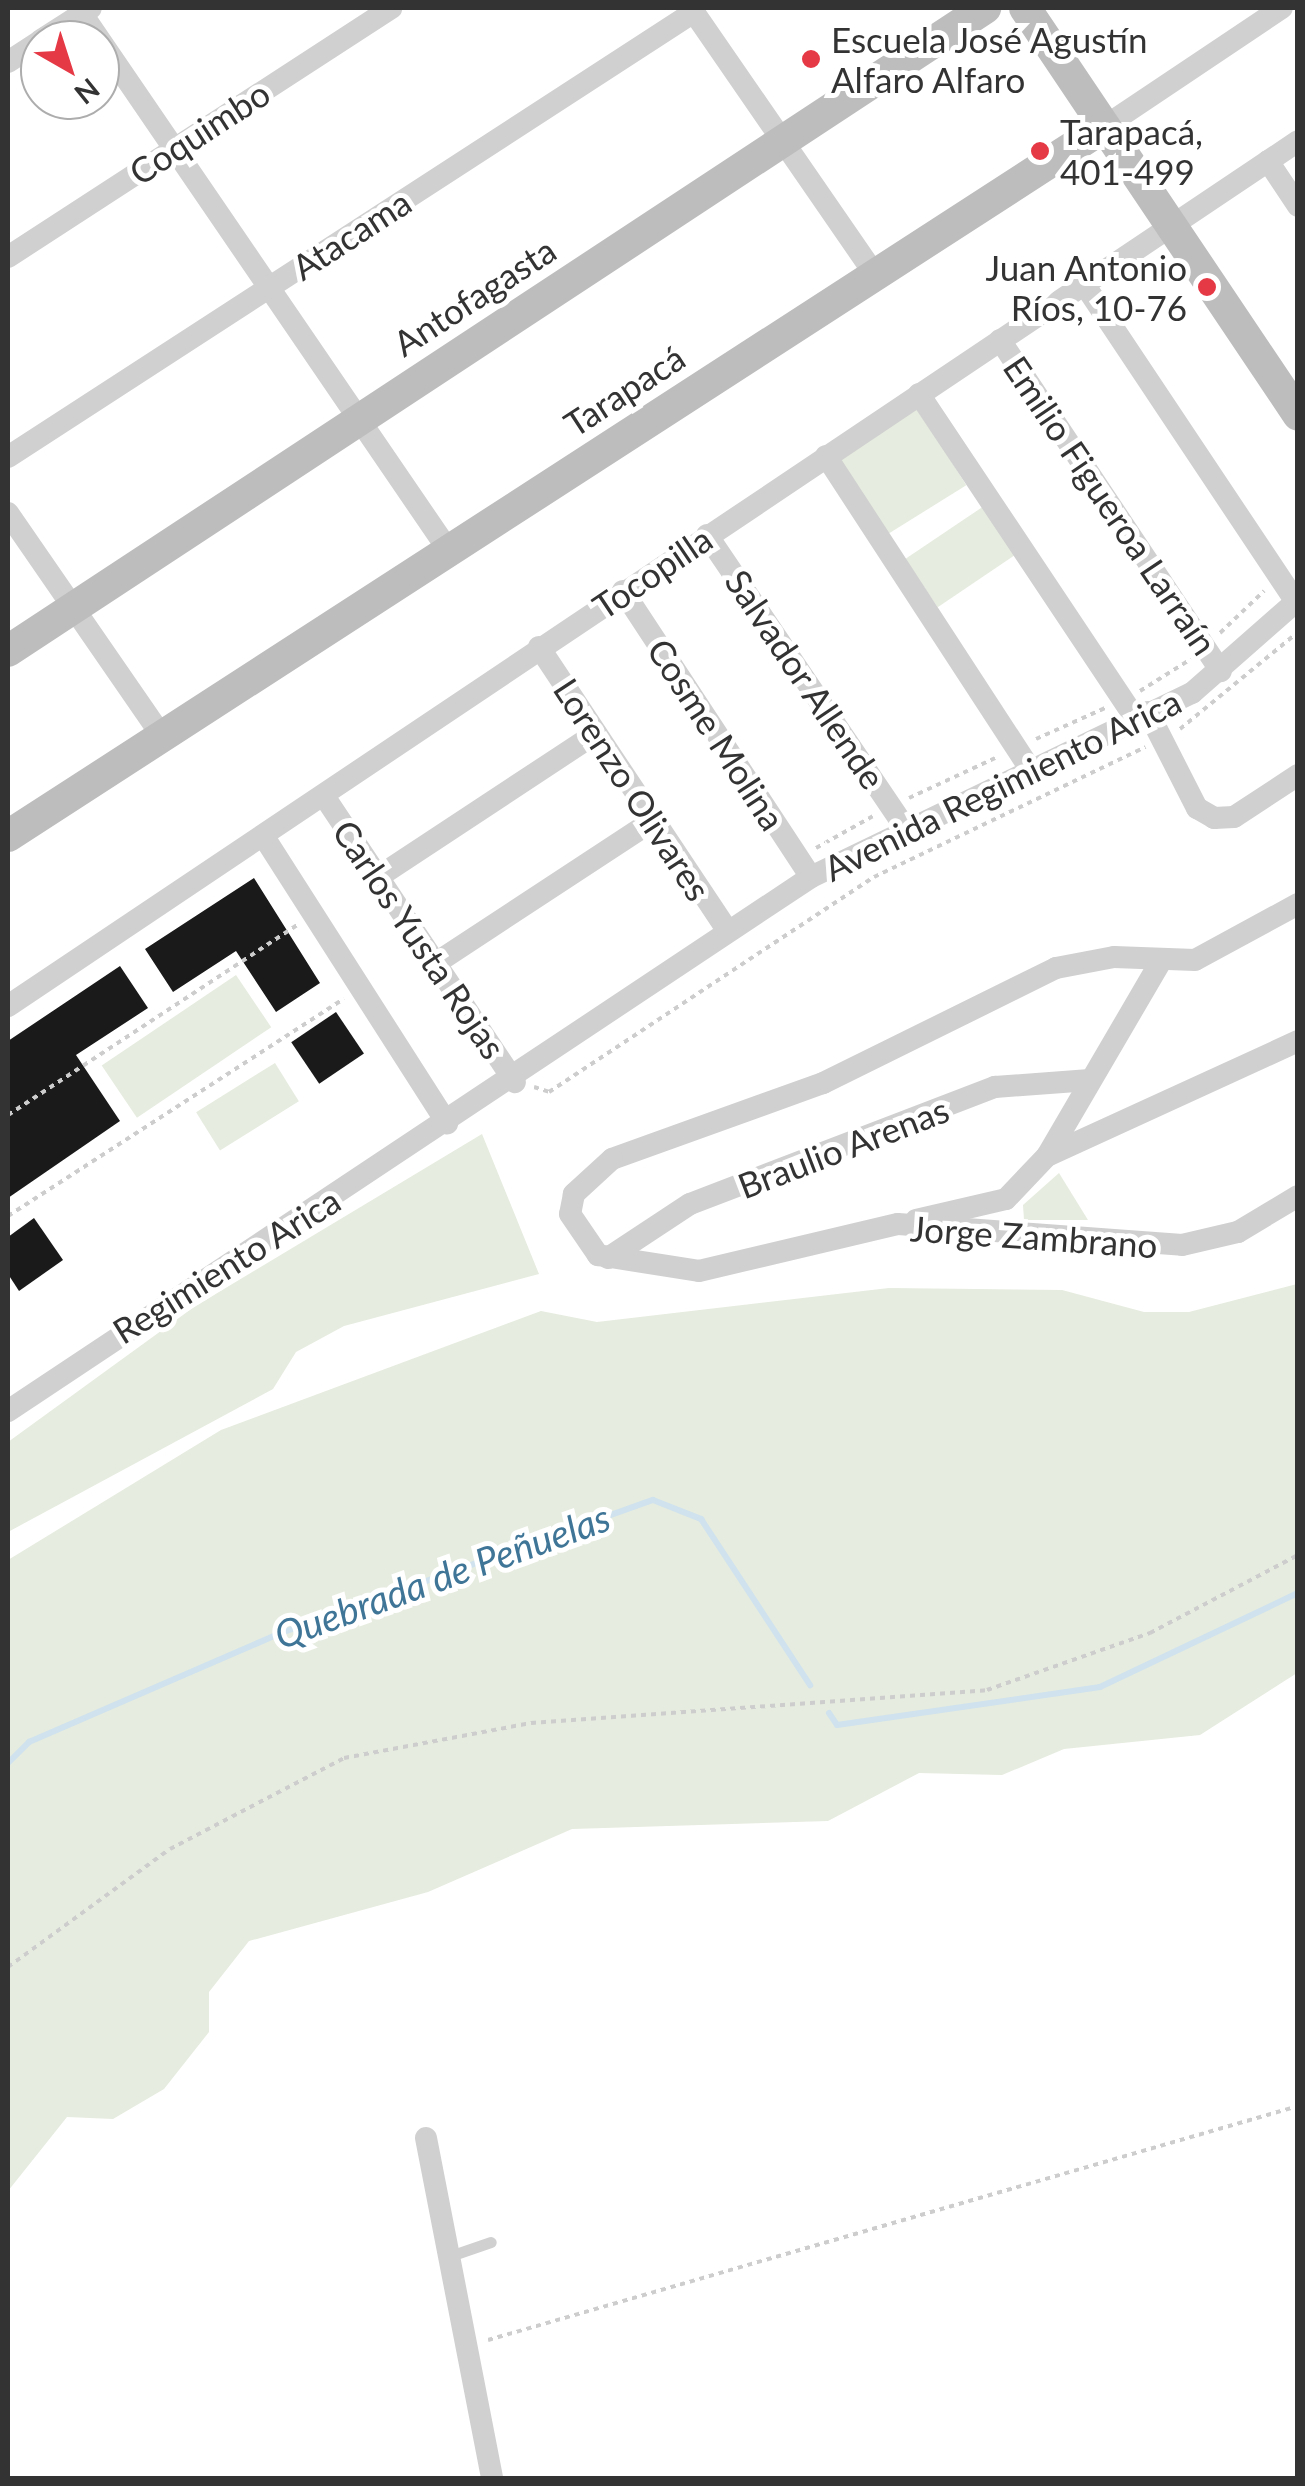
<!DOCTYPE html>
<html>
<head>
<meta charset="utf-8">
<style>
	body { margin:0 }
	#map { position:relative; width:1305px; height:2486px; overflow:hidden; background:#fff; font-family:Lato,sans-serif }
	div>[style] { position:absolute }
	.green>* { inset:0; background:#e6ecdf; transform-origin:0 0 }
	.stream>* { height:6px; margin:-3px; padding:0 3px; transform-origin:3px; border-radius:3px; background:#cfe2ee }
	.building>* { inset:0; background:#1a1a1a; transform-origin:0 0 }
	.path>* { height:4px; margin-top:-2px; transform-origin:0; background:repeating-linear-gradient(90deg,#cdcdcd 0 5px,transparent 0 10px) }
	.service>* { height:11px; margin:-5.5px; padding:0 5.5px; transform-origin:5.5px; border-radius:5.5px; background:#d0d0d0 }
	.minor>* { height:22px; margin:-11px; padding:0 11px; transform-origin:11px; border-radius:11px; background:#d0d0d0 }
	.secondary>* { height:32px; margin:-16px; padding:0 16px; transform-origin:16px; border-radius:16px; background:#bdbdbd }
	.dots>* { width:28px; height:28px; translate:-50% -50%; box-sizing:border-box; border:5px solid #fff; border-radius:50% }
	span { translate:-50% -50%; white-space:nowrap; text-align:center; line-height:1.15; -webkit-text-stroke:10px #fff; paint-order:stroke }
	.poi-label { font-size:35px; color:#333 }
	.left { translate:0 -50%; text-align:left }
	.right { translate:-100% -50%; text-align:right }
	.street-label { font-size:35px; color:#333 }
	.water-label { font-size:38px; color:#3f7597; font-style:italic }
	.frame { position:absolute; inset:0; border:10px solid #333; pointer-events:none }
	.north { position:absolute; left:20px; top:20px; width:100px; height:100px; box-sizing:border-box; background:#fff; border:2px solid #adadad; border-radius:50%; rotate:141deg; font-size:28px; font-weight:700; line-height:40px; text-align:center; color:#333 }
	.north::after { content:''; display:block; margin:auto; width:35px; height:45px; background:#e63946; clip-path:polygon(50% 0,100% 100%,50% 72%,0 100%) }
</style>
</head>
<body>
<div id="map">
	<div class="green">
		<div style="left:918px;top:408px;width:91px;height:97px;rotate:58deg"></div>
		<div style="left:984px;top:506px;width:58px;height:95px;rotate:56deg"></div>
		<div style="left:236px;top:975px;width:63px;height:162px;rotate:56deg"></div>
		<div style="left:275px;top:1063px;width:45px;height:93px;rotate:58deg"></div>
		<div style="clip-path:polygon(482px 1134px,539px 1274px,344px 1326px,296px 1352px,273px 1389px,8px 1532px,8px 1442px,194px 1307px)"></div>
		<div style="clip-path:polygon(1059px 1173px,1088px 1220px,1024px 1220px,1023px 1205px)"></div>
		<div style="clip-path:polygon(1297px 1284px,1297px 1673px,1200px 1735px,1064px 1749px,1002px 1775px,919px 1773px,828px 1821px,572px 1829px,428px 1892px,249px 1941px,209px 1992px,209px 2032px,164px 2089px,113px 2119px,67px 2117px,8px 2191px,8px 1560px,221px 1430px,541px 1311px,597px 1322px,889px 1288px,1062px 1290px,1144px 1312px,1189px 1312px)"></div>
	</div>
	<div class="stream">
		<div style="left:829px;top:1713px;width:14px;rotate:56deg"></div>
		<div style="left:837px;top:1725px;width:266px;rotate:-8.2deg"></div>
		<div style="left:1100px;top:1687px;width:219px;rotate:-25.4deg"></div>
		<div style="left:8px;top:1763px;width:30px;rotate:-45deg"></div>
		<div style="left:29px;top:1742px;width:275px;rotate:-23.4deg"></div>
		<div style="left:281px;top:1633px;width:395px;rotate:-19.7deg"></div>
		<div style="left:653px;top:1500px;width:52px;rotate:21.6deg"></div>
		<div style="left:701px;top:1519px;width:199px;rotate:56.7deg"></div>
	</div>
	<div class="building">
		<div style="clip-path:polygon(254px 878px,320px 983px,276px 1012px,236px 951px,173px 992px,145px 949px)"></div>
		<div style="clip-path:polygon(120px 966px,148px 1008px,76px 1055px,120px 1121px,8px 1198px,8px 1041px)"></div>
		<div style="left:336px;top:1012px;width:50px;height:54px;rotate:56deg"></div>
		<div style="clip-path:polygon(34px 1218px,63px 1260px,19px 1291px,8px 1274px,8px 1237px)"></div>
	</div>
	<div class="path">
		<div style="left:1220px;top:633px;width:61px;rotate:-43.7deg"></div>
		<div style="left:1140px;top:691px;width:60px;rotate:-32.1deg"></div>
		<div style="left:1180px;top:729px;width:153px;rotate:-39.4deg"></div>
		<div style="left:1036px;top:739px;width:76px;rotate:-24.2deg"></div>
		<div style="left:909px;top:798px;width:95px;rotate:-24.9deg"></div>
		<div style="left:816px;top:848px;width:65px;rotate:-29.3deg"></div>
		<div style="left:534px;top:1087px;width:16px;rotate:18deg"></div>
		<div style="left:549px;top:1092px;width:390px;rotate:-33.5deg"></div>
		<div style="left:874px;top:877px;width:301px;rotate:-25.6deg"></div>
		<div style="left:8px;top:1115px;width:346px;rotate:-33.3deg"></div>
		<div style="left:8px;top:1216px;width:400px;rotate:-32.9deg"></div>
		<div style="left:8px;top:1967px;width:200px;rotate:-36.1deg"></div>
		<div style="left:170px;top:1849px;width:196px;rotate:-27.6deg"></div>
		<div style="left:344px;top:1758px;width:190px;rotate:-10.6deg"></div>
		<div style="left:531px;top:1723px;width:457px;rotate:-4.1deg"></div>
		<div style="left:987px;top:1690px;width:173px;rotate:-19.3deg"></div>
		<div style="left:1150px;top:1633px;width:167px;rotate:-27.8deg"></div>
		<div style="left:488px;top:2340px;width:843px;rotate:-16.11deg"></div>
	</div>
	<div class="service">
		<div style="left:450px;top:2256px;width:43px;rotate:-18.9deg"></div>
	</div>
	<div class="minor">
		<div style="left:78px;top:8px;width:658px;rotate:55.66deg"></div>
		<div style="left:691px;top:8px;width:324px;rotate:55.4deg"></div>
		<div style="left:41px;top:40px;width:59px;rotate:-32.6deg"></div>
		<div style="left:8px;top:62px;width:38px;rotate:-33deg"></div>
		<div style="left:1104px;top:127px;width:214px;rotate:-33.8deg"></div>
		<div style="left:1268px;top:161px;width:54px;rotate:56.3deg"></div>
		<div style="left:8px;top:257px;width:457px;rotate:-33deg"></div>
		<div style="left:1084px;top:284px;width:382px;rotate:56.3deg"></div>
		<div style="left:1000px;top:340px;width:398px;rotate:56.3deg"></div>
		<div style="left:919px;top:394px;width:389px;rotate:56.3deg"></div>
		<div style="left:826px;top:456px;width:371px;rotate:56.9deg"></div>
		<div style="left:8px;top:457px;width:818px;rotate:-32.97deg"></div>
		<div style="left:8px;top:513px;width:271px;rotate:55.4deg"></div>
		<div style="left:707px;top:535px;width:350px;rotate:55.9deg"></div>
		<div style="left:623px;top:591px;width:342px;rotate:56.7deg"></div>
		<div style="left:539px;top:647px;width:340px;rotate:56.4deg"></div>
		<div style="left:1148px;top:712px;width:108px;rotate:63deg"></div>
		<div style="left:1197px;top:808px;width:20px;rotate:30deg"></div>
		<div style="left:1214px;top:818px;width:20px;rotate:-3deg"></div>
		<div style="left:1234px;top:817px;width:77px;rotate:-33.3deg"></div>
		<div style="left:324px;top:796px;width:344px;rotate:56.3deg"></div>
		<div style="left:264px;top:837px;width:340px;rotate:57.4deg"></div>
		<div style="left:378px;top:877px;width:261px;rotate:-33.4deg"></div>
		<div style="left:1298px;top:904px;width:117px;rotate:151.5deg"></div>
		<div style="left:1195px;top:960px;width:81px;rotate:-177.9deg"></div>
		<div style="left:1114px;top:957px;width:59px;rotate:169.3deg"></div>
		<div style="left:1056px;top:968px;width:260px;rotate:153.7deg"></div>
		<div style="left:823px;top:1083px;width:224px;rotate:160.2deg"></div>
		<div style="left:612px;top:1159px;width:52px;rotate:137.4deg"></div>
		<div style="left:574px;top:1194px;width:20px;rotate:101deg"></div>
		<div style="left:570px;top:1214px;width:50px;rotate:55.7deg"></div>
		<div style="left:598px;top:1255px;width:102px;rotate:9deg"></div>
		<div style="left:699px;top:1271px;width:204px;rotate:-13.3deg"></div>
		<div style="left:898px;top:1224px;width:285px;rotate:4.2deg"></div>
		<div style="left:1182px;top:1245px;width:57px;rotate:-13.1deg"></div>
		<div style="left:1238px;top:1232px;width:70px;rotate:-31deg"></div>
		<div style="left:436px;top:963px;width:261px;rotate:-33.3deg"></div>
		<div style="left:8px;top:1006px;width:1553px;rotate:-33.84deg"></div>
		<div style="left:1047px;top:1156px;width:276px;rotate:-24.6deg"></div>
		<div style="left:916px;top:1220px;width:92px;rotate:-13.1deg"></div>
		<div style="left:1006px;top:1199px;width:59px;rotate:-46.4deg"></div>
		<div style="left:1047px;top:1156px;width:226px;rotate:-59.7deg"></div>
		<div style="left:608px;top:1258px;width:98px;rotate:-33.4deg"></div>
		<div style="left:690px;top:1204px;width:327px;rotate:-21deg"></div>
		<div style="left:995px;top:1087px;width:95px;rotate:-4.2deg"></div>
		<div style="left:8px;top:1411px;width:964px;rotate:-33.62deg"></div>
		<div style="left:811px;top:877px;width:423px;rotate:-25.8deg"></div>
		<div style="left:1192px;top:693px;width:141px;rotate:-41.3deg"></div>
		<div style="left:426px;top:2138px;width:346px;rotate:79deg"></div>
	</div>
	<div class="secondary">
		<div style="left:1025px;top:8px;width:490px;rotate:56.1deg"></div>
		<div style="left:8px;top:651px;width:1170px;rotate:-33.35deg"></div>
		<div style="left:8px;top:836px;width:1305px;rotate:-32.9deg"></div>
	</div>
	<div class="dots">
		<div style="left:811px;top:59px;background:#e63946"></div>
		<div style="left:1040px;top:151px;background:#e63946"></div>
		<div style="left:1207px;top:287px;background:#e63946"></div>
	</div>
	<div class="poi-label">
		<span class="left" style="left:831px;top:59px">Escuela José Agustín<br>Alfaro Alfaro</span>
		<span class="left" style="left:1060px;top:151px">Tarapacá,<br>401-499</span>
		<span class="right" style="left:1187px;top:287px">Juan Antonio<br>Ríos, 10-76</span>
	</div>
	<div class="street-label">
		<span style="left:199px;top:132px;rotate:-33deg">Coquimbo</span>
		<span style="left:351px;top:234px;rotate:-33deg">Atacama</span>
		<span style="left:474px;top:296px;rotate:-33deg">Antofagasta</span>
		<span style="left:624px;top:390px;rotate:-33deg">Tarapacá</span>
		<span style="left:1111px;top:505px;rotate:56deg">Emilio Figueroa Larraín</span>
		<span style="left:652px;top:572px;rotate:-34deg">Tocopilla</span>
		<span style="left:806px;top:679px;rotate:56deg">Salvador Allende</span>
		<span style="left:717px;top:734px;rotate:57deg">Cosme Molina</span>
		<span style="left:1002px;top:784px;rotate:-26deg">Avenida Regimiento Arica</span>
		<span style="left:633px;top:789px;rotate:57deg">Lorenzo Olivares</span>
		<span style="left:420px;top:939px;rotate:56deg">Carlos Yusta Rojas</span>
		<span style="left:843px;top:1147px;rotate:-21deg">Braulio Arenas</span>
		<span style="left:1034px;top:1236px;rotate:4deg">Jorge Zambrano</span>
		<span style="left:226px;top:1265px;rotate:-32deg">Regimiento Arica</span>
	</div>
	<div class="water-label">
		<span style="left:442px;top:1576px;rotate:-20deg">Quebrada de Peñuelas</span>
	</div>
	<div class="frame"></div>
	<div class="north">N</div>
</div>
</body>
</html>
